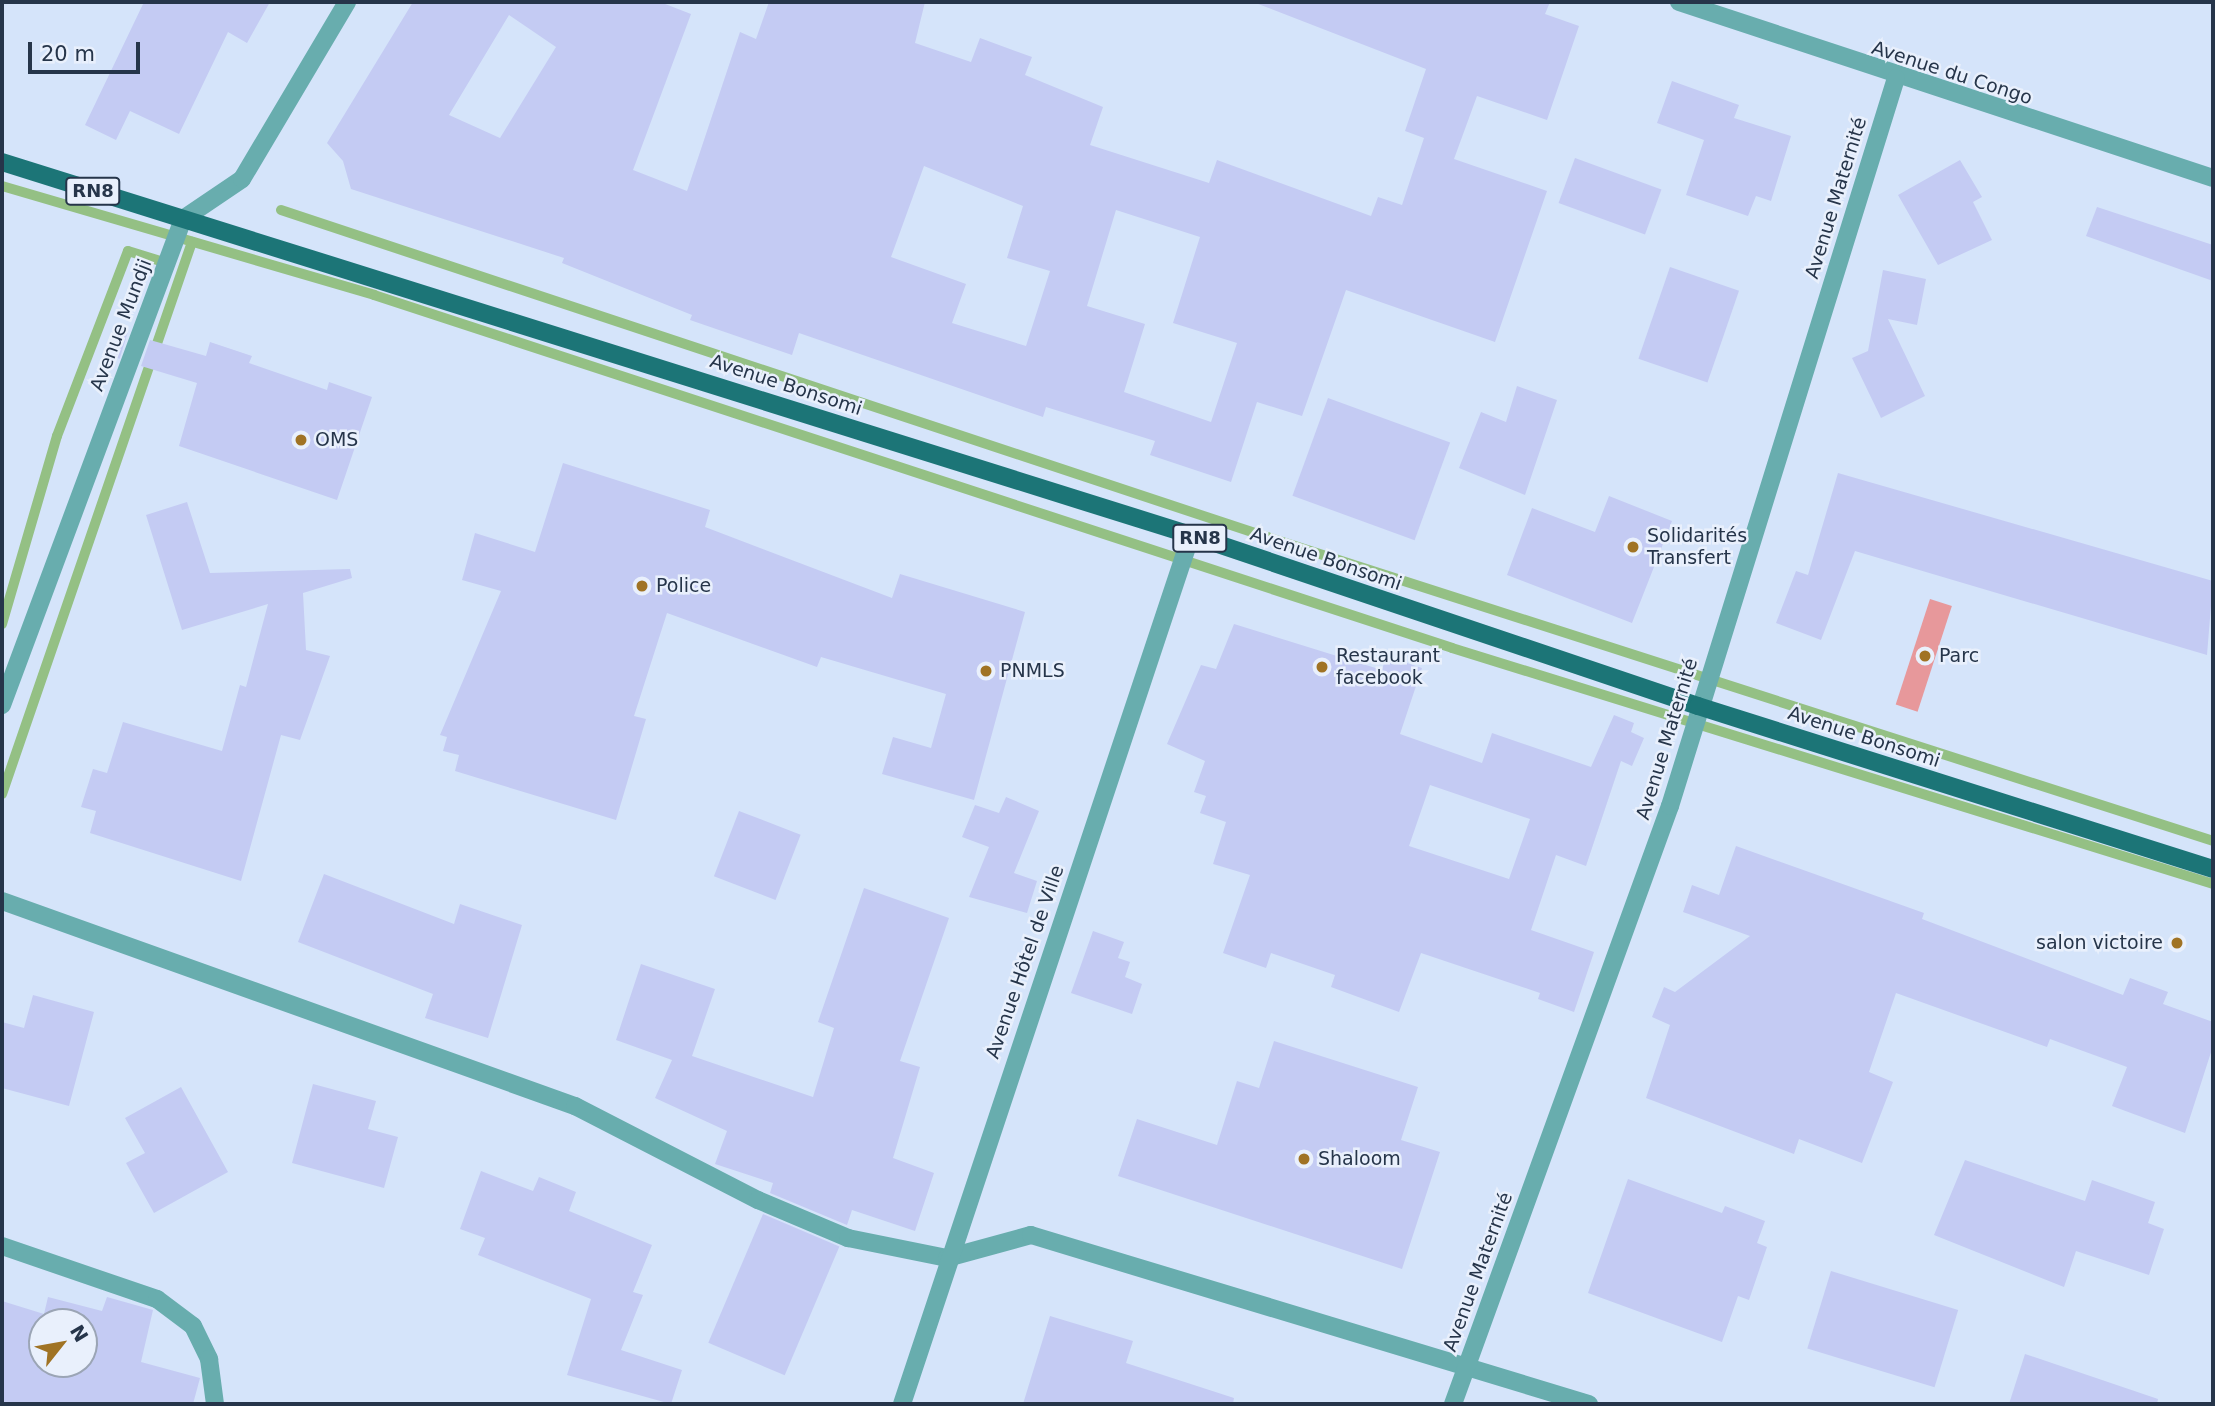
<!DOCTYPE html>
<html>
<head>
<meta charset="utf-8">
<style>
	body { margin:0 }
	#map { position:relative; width:2215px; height:1406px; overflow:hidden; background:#d5e4fa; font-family:"DejaVu Sans",sans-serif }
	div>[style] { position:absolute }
	.green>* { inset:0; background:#e7989b; transform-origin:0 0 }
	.stream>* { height:10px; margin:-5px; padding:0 5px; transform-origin:5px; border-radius:5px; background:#94c084 }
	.building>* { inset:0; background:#c4cbf3; transform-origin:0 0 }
	.minor>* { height:18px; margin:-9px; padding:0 9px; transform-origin:9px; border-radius:9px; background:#68adae }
	.major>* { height:18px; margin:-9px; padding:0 9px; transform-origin:9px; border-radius:9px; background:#1c7577 }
	.dots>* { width:19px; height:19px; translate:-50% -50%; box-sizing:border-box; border:4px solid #e9f0fc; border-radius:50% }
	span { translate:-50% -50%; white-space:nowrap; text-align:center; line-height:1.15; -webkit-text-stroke:5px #e9f0fc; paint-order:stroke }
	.shield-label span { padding:2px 5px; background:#e9f0fc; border:2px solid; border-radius:5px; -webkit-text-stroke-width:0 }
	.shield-label { font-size:18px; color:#26354a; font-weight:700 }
	.street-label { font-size:19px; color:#26354a }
	.poi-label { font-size:19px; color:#26354a }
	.left { translate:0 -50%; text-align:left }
	.right { translate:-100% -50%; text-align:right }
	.frame { position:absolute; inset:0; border:4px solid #26354a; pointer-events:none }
	.north { position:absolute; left:28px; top:1308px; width:70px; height:70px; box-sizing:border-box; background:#e9f0fc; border:2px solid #9ba5b5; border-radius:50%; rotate:59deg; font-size:19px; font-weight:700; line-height:28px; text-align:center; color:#26354a }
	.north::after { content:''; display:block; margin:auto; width:24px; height:32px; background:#a07324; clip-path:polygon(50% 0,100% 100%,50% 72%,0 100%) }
	.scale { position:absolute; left:28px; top:42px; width:112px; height:32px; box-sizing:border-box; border:4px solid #26354a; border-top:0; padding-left:9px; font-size:21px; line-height:24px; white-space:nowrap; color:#26354a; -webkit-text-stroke:5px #e9f0fc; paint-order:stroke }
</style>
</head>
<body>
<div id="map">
	<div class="green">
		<div style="left:1930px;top:599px;width:23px;height:111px;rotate:18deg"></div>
	</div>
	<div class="stream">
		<div style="left:2px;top:186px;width:388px;rotate:16.3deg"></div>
		<div style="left:374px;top:295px;width:1134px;rotate:18.13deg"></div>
		<div style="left:1452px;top:648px;width:797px;rotate:17.23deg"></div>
		<div style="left:281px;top:210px;width:1039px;rotate:18.35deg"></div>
		<div style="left:1267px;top:537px;width:994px;rotate:17.81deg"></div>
		<div style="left:2px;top:624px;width:196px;rotate:-73.7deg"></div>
		<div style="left:57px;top:436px;width:198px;rotate:-69deg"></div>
		<div style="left:128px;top:251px;width:44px;rotate:17.2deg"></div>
		<div style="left:2px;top:794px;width:584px;rotate:-71.01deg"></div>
	</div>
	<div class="building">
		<div style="clip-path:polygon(144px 2px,270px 2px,247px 43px,228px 32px,179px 134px,130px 111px,116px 140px,85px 125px)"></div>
		<div style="clip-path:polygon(evenodd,413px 2px,660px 2px,691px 14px,633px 170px,687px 191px,740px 32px,756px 39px,769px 2px,925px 2px,915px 43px,971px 62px,980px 38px,1032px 57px,1025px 75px,1103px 107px,1090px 145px,1209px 183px,1217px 160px,1371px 216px,1378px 197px,1402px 205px,1424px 138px,1405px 131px,1426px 69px,1253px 2px,1550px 2px,1545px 14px,1579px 26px,1547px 120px,1477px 96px,1454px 159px,1547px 191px,1495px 342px,1346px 290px,1302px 416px,1257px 402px,1231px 482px,1150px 455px,1155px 441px,1046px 407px,1043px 417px,799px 333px,792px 355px,690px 320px,692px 315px,562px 263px,564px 258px,351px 189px,343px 161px,327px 143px,413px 2px,509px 15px,556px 47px,500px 138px,449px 115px,509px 15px,413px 2px,924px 166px,1023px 206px,1007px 258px,1050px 271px,1026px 346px,952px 323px,966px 284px,891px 257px,924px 166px,413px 2px,1116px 210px,1200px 237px,1173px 323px,1237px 343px,1211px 422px,1124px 392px,1145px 324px,1087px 306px,1116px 210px)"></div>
		<div style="clip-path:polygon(1672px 81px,1739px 105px,1734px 118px,1791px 136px,1771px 201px,1756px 196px,1748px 216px,1686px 195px,1704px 140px,1657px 123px)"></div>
		<div style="left:1575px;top:158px;width:92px;height:48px;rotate:20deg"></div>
		<div style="clip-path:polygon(1960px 160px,1982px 197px,1973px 202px,1992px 240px,1938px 265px,1898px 195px)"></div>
		<div style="clip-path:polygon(2097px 207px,2213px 245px,2213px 281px,2086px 236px)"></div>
		<div style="left:1670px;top:267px;width:73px;height:97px;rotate:19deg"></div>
		<div style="clip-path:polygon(1883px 270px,1926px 279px,1917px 325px,1888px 319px,1925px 396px,1881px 418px,1852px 358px,1868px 351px)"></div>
		<div style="left:118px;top:330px;width:10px;height:27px;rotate:17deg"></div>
		<div style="clip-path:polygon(150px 340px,206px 356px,210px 342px,252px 356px,249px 363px,327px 390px,329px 382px,372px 397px,337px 500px,179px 446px,197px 383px,141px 366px)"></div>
		<div style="clip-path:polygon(1517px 386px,1557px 400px,1525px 495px,1459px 468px,1481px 412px,1506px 422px)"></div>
		<div style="left:1328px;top:398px;width:130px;height:104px;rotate:20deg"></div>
		<div style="clip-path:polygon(563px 463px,710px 510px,705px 527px,892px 598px,900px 574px,1025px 612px,974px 800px,882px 774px,893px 737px,931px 748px,946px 694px,821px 657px,817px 667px,667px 613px,634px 716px,646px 719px,616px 820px,455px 771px,459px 755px,443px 751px,447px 737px,440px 735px,501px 591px,462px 580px,475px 533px,535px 552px)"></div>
		<div style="clip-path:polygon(1838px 473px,2213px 581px,2207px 655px,1855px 551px,1821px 640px,1776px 623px,1796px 571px,1808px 575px)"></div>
		<div style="clip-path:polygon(1609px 496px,1672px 521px,1632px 623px,1507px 575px,1532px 508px,1595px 532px)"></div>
		<div style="clip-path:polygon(187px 502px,210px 573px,350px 569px,352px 578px,303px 593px,306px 650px,330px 656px,300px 740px,281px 735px,241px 881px,90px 833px,96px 811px,81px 807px,93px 769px,107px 773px,123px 722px,222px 751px,240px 685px,246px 687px,268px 604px,182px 630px,146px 515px)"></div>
		<div style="clip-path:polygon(evenodd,1234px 624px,1382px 670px,1386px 656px,1422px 668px,1400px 734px,1482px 763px,1492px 733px,1591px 767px,1614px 715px,1634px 723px,1631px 732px,1644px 738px,1632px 766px,1621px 761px,1586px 866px,1556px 855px,1531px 930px,1594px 952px,1574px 1012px,1538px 999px,1540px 993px,1421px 953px,1399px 1012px,1331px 987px,1335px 975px,1271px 953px,1266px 968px,1223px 953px,1250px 875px,1213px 864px,1226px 822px,1200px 813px,1206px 796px,1194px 792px,1205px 761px,1167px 744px,1201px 665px,1216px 669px,1234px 624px,1430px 785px,1530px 819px,1509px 879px,1409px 846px,1430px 785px)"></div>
		<div style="clip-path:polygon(1006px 797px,1039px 811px,1014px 873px,1037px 881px,1027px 913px,969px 897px,989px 847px,962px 837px,975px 805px,999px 813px)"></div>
		<div style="left:739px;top:811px;width:66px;height:70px;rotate:21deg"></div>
		<div style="clip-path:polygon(1736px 846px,1924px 913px,1922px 919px,2123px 995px,2130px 978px,2168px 992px,2163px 1004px,2213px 1022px,2213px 1046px,2185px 1133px,2112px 1106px,2127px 1067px,2050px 1039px,2047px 1047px,1896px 993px,1869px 1072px,1893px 1082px,1862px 1163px,1799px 1139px,1794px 1154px,1646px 1098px,1670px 1025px,1652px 1017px,1664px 987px,1675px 992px,1750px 936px,1683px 912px,1692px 885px,1719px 895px)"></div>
		<div style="clip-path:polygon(324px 874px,454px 924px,460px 904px,522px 925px,488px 1038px,425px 1018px,433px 994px,298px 942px)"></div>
		<div style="clip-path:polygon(864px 888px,949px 918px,900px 1061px,920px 1067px,893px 1158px,934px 1173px,915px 1231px,852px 1210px,847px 1225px,770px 1193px,773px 1183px,715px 1164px,727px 1131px,655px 1098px,672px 1060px,616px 1040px,641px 964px,715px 989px,692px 1056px,813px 1097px,834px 1028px,818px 1022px)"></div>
		<div style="clip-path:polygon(1093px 931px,1124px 942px,1118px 958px,1130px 962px,1125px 977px,1142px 984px,1132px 1014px,1071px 993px)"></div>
		<div style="clip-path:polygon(33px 995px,94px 1012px,69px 1106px,2px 1088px,2px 1022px,24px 1028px)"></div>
		<div style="clip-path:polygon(1274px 1041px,1418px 1087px,1401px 1140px,1440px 1152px,1402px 1269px,1118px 1176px,1137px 1119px,1217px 1145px,1237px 1081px,1259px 1088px)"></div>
		<div style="clip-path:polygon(313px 1084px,376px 1101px,368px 1129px,398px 1137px,384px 1188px,292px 1163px)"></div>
		<div style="clip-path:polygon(181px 1087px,228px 1172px,154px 1213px,126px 1163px,145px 1153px,125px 1118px)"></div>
		<div style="clip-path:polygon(1965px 1160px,2085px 1201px,2092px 1180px,2155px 1202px,2148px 1223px,2164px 1229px,2149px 1275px,2076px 1251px,2064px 1287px,1934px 1235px)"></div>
		<div style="clip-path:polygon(481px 1171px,533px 1191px,539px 1177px,576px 1192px,569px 1211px,652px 1245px,633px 1292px,643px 1295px,621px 1350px,682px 1370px,671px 1404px,567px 1375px,591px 1299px,478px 1255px,485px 1238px,460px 1229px)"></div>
		<div style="clip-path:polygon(1628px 1179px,1722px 1213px,1725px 1206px,1765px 1221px,1757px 1243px,1767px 1247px,1749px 1300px,1738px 1296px,1722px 1342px,1588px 1293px)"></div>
		<div style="left:763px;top:1214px;width:83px;height:140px;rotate:23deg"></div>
		<div style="left:1831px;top:1271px;width:133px;height:81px;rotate:17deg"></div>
		<div style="clip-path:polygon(evenodd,48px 1297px,102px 1311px,107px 1297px,153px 1310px,141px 1362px,200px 1378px,193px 1404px,2px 1404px,2px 1301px,44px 1314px,48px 1297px,42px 1322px,84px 1322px,84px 1364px,42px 1364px,42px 1322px)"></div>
		<div style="clip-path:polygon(1050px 1316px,1133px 1341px,1126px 1363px,1234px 1398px,1233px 1404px,1023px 1404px)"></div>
		<div style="clip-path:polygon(2025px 1354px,2158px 1399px,2157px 1404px,2009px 1404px)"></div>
	</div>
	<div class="minor">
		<div style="left:1679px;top:2px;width:562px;rotate:18.24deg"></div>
		<div style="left:2px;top:705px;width:519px;rotate:-69.57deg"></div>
		<div style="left:183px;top:219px;width:71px;rotate:-34.1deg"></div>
		<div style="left:242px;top:179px;width:206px;rotate:-59.3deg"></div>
		<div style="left:2px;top:901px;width:609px;rotate:19.69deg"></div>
		<div style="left:575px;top:1106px;width:206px;rotate:27.2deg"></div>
		<div style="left:758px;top:1200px;width:98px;rotate:22.9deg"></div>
		<div style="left:848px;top:1238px;width:101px;rotate:11.4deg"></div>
		<div style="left:947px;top:1258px;width:87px;rotate:-15.3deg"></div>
		<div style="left:1031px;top:1235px;width:583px;rotate:16.85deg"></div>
		<div style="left:2px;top:1246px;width:164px;rotate:18.9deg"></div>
		<div style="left:157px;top:1299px;width:45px;rotate:36.9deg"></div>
		<div style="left:193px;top:1326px;width:37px;rotate:64deg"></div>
		<div style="left:209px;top:1359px;width:45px;rotate:82.4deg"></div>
		<div style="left:902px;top:1404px;width:916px;rotate:-71.6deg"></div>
		<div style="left:1453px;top:1404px;width:636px;rotate:-70.06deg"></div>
		<div style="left:1670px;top:806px;width:762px;rotate:-72.75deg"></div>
	</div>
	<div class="major">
		<div style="left:2px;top:162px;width:1246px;rotate:17.42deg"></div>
		<div style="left:1191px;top:535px;width:535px;rotate:18.64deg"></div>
		<div style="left:1698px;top:706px;width:540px;rotate:17.56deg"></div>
	</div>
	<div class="dots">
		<div style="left:301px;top:440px;background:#a07324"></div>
		<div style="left:1633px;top:547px;background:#a07324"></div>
		<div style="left:642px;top:586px;background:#a07324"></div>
		<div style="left:1925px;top:656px;background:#a07324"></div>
		<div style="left:1322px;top:667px;background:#a07324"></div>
		<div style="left:986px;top:671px;background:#a07324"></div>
		<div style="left:2177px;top:943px;background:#a07324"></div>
		<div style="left:1304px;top:1159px;background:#a07324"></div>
	</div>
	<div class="shield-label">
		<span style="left:93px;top:191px">RN8</span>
		<span style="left:1200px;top:538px">RN8</span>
	</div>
	<div class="street-label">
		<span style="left:1952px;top:73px;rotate:18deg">Avenue du Congo</span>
		<span style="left:1836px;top:198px;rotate:-73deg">Avenue Maternité</span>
		<span style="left:121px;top:325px;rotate:-69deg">Avenue Mundji</span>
		<span style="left:786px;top:385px;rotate:18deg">Avenue Bonsomi</span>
		<span style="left:1326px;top:559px;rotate:19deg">Avenue Bonsomi</span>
		<span style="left:1864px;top:737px;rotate:18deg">Avenue Bonsomi</span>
		<span style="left:1667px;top:739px;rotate:-73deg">Avenue Maternité</span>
		<span style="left:1025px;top:962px;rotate:-71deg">Avenue Hôtel de Ville</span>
		<span style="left:1478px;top:1272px;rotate:-70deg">Avenue Maternité</span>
	</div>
	<div class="poi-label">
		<span class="left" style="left:315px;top:440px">OMS</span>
		<span class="left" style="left:1647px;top:547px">Solidarités<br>Transfert</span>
		<span class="left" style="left:656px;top:586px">Police</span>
		<span class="left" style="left:1336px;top:667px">Restaurant<br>facebook</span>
		<span class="left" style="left:1939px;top:656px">Parc</span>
		<span class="left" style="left:1000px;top:671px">PNMLS</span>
		<span class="right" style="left:2163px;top:943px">salon victoire</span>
		<span class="left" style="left:1318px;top:1159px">Shaloom</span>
	</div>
	<div class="frame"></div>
	<div class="north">N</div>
	<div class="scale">20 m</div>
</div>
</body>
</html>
